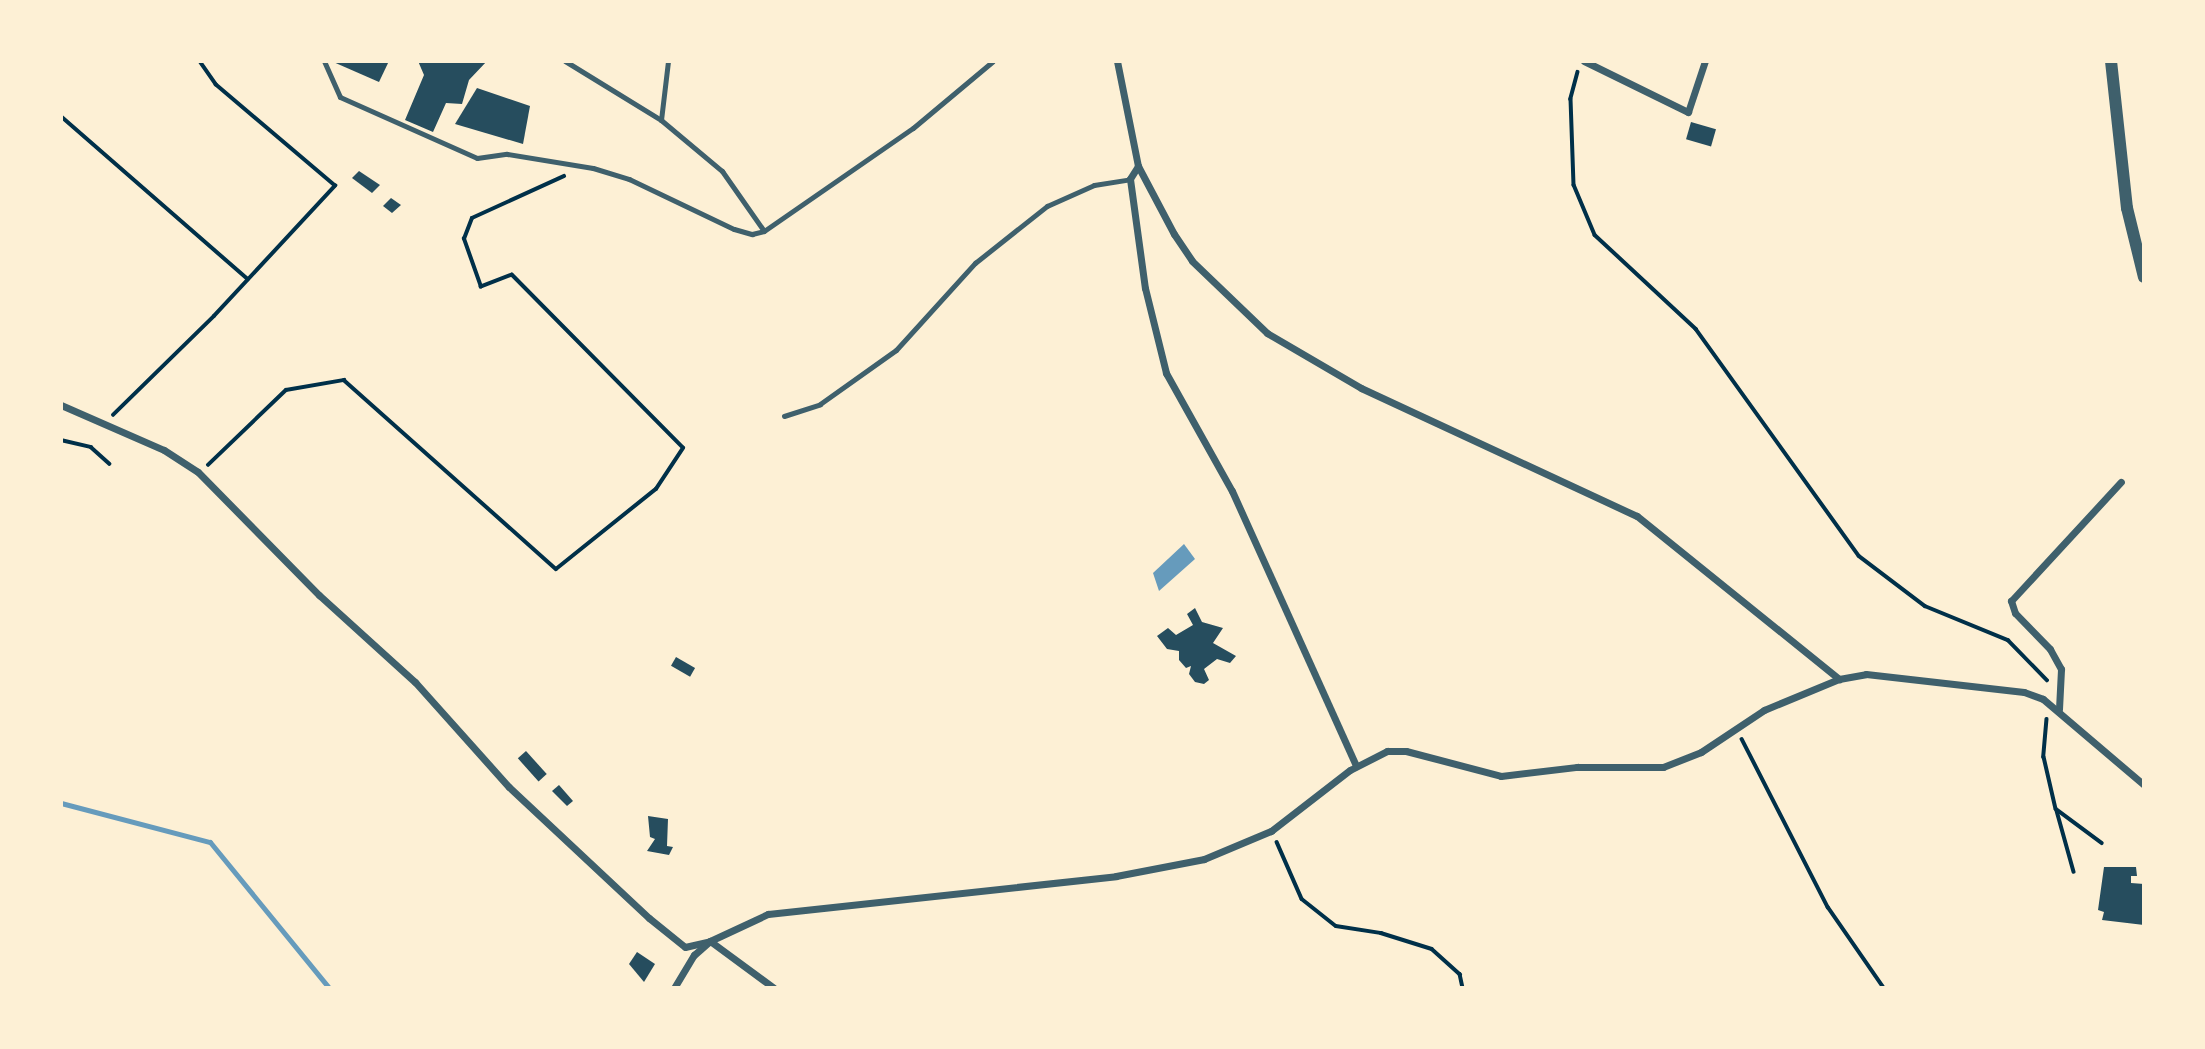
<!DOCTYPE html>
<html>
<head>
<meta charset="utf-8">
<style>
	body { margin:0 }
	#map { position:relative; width:2205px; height:1049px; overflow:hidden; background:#fdf0d5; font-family:Overpass,sans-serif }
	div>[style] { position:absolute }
	.water>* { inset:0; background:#669bbc }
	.stream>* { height:5px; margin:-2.5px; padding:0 2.5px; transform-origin:2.5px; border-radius:2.5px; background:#669bbc }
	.building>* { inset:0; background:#264d5e; transform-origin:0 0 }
	.path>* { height:3.5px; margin:-1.75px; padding:0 1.75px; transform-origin:1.75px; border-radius:1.75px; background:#003049 }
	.service>* { height:5px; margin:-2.5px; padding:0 2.5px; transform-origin:2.5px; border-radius:2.5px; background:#3f606c }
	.minor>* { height:7px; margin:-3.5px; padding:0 3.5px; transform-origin:3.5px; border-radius:3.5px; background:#3f606c }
	.tertiary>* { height:12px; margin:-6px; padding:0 6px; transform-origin:6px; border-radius:6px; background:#3f606c }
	span { translate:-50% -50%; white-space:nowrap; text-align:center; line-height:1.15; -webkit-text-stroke:5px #fdf0d5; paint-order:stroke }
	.frame { position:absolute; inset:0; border:63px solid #fdf0d5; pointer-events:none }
</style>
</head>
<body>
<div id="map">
	<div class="water">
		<div style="clip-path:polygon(1184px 544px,1195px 559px,1159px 591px,1153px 573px)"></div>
	</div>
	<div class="stream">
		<div style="left:61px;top:803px;width:154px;rotate:14.7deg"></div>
		<div style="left:210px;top:842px;width:188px;rotate:50.8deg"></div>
	</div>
	<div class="building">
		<div style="clip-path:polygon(331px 61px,389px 61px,379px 82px)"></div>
		<div style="clip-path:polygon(418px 61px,487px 61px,469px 80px,462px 104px,446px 103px,433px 132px,405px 120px,424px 75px)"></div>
		<div style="clip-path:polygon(477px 88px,530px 106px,523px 144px,455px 124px)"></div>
		<div style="left:1691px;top:122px;width:26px;height:18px;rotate:16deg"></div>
		<div style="clip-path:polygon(359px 171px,380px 185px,372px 193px,352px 178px)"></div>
		<div style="clip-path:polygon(391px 198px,401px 205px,392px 213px,383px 206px)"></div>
		<div style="clip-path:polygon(1195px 608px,1202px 622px,1223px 628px,1213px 643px,1236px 656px,1230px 663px,1217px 659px,1204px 669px,1209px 680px,1204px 684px,1195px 682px,1189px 674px,1191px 666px,1186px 668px,1179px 660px,1179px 651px,1167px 649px,1157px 636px,1168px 628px,1176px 635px,1193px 625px,1187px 614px)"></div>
		<div style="left:676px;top:657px;width:22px;height:10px;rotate:30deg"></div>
		<div style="left:526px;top:751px;width:31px;height:11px;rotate:48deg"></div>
		<div style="clip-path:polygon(559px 785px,573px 801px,567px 806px,552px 791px)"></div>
		<div style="clip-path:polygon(648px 816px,668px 819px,667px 846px,673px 847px,669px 855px,647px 851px,655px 839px,650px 837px)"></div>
		<div style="clip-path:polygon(2104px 867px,2136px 867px,2137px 876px,2131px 876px,2131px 883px,2144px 884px,2144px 925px,2102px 920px,2104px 912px,2098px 910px)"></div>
		<div style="clip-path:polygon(637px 952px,655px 964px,644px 982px,629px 964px)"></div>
	</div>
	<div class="path">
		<div style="left:1578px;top:72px;width:28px;rotate:105deg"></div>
		<div style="left:1571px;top:99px;width:86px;rotate:88deg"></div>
		<div style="left:1574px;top:185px;width:54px;rotate:67.2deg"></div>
		<div style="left:1595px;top:235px;width:138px;rotate:42.9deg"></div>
		<div style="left:1696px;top:329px;width:279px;rotate:54.3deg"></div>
		<div style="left:1859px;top:556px;width:83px;rotate:37.1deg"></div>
		<div style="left:1925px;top:606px;width:90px;rotate:22.3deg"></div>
		<div style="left:2008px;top:640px;width:56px;rotate:45.7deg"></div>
		<div style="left:61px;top:116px;width:248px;rotate:41.1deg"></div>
		<div style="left:113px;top:415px;width:141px;rotate:-44.4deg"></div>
		<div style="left:214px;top:316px;width:178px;rotate:-47.1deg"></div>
		<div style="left:335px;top:186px;width:156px;rotate:-139.7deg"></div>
		<div style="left:216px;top:85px;width:29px;rotate:-125deg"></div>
		<div style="left:61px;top:440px;width:31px;rotate:13deg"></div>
		<div style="left:91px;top:447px;width:25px;rotate:42deg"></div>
		<div style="left:208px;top:465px;width:108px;rotate:-43.9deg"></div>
		<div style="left:286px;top:390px;width:59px;rotate:-9.8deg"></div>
		<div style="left:344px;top:380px;width:284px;rotate:41.7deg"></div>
		<div style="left:556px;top:569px;width:128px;rotate:-38.7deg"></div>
		<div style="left:656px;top:489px;width:49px;rotate:-56.6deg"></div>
		<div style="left:683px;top:448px;width:243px;rotate:-134.7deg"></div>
		<div style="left:512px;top:275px;width:33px;rotate:159deg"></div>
		<div style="left:481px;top:287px;width:51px;rotate:-109.5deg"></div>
		<div style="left:464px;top:239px;width:22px;rotate:-69deg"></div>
		<div style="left:472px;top:218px;width:101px;rotate:-24.5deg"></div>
		<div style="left:2047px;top:719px;width:38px;rotate:95deg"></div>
		<div style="left:2044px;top:757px;width:53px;rotate:77deg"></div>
		<div style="left:2056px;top:809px;width:57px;rotate:36.5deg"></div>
		<div style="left:1742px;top:739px;width:189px;rotate:62.9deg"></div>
		<div style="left:1828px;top:907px;width:98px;rotate:55.3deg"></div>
		<div style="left:2057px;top:811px;width:63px;rotate:74.4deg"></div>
		<div style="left:1277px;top:842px;width:62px;rotate:66.3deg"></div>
		<div style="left:1302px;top:899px;width:43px;rotate:38.5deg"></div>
		<div style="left:1336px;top:926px;width:46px;rotate:8.8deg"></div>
		<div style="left:1381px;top:933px;width:53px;rotate:17.4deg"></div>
		<div style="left:1432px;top:949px;width:38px;rotate:42deg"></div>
		<div style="left:1460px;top:974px;width:14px;rotate:78deg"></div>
	</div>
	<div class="service">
		<div style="left:324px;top:61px;width:39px;rotate:66deg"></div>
		<div style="left:340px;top:97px;width:150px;rotate:24deg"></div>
		<div style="left:477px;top:158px;width:30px;rotate:-8deg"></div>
		<div style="left:507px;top:154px;width:87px;rotate:9.2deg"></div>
		<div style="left:593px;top:168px;width:38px;rotate:17deg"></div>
		<div style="left:629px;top:179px;width:116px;rotate:25.5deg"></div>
		<div style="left:734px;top:229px;width:19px;rotate:16deg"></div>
		<div style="left:752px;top:234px;width:12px;rotate:-14deg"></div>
		<div style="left:565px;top:61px;width:113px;rotate:31.6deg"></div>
		<div style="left:661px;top:120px;width:80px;rotate:39.9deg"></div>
		<div style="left:722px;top:171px;width:73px;rotate:55deg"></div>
		<div style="left:764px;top:231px;width:181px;rotate:-34.7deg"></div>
		<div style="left:913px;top:128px;width:104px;rotate:-39.9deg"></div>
		<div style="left:661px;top:120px;width:59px;rotate:-83.2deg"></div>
		<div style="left:784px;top:416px;width:38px;rotate:-18deg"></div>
		<div style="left:820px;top:404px;width:93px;rotate:-35.4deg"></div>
		<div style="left:896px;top:350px;width:118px;rotate:-47.8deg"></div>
		<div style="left:975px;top:263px;width:92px;rotate:-38.4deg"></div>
		<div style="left:1047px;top:206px;width:51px;rotate:-24.1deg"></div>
		<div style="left:1094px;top:185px;width:36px;rotate:-9deg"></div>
	</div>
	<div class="minor">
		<div style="left:1117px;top:61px;width:107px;rotate:78.7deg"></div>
		<div style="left:1138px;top:166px;width:77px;rotate:62.1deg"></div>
		<div style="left:1174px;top:234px;width:32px;rotate:56deg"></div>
		<div style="left:1192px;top:261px;width:104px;rotate:43.8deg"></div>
		<div style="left:1267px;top:333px;width:109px;rotate:30.3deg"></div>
		<div style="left:1361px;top:388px;width:304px;rotate:24.9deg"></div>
		<div style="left:1637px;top:516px;width:260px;rotate:38.9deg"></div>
		<div style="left:1584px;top:61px;width:116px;rotate:26.1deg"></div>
		<div style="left:1688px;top:112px;width:54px;rotate:-71.6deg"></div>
		<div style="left:1138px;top:166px;width:15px;rotate:122deg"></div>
		<div style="left:1130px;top:179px;width:110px;rotate:82.2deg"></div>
		<div style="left:1145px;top:288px;width:88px;rotate:76.1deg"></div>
		<div style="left:1166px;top:373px;width:135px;rotate:60.8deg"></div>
		<div style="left:1232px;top:491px;width:302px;rotate:65.7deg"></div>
		<div style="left:61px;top:405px;width:112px;rotate:23.6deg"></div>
		<div style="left:164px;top:450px;width:40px;rotate:32.9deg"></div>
		<div style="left:198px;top:472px;width:173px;rotate:45.5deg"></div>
		<div style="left:319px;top:595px;width:130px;rotate:42.2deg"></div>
		<div style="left:415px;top:682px;width:141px;rotate:48.2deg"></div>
		<div style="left:509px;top:787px;width:192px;rotate:43.1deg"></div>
		<div style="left:649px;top:918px;width:46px;rotate:38.9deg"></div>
		<div style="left:685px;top:947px;width:26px;rotate:-13deg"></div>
		<div style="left:710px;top:941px;width:79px;rotate:36.3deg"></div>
		<div style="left:2059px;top:709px;width:40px;rotate:-87.1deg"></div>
		<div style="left:2061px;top:669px;width:23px;rotate:-119deg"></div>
		<div style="left:2050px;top:649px;width:50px;rotate:-134.2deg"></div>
		<div style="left:2015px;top:613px;width:13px;rotate:-108deg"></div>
		<div style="left:2011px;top:601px;width:162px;rotate:-47.3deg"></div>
		<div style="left:674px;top:988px;width:39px;rotate:-59deg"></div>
		<div style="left:694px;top:955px;width:21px;rotate:-41deg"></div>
		<div style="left:710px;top:941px;width:64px;rotate:-25deg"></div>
		<div style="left:768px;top:914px;width:350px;rotate:-6.2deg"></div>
		<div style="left:1116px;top:876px;width:90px;rotate:-10.9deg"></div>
		<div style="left:1204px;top:859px;width:73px;rotate:-22.7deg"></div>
		<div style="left:1271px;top:831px;width:100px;rotate:-37.7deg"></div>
		<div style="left:1350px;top:770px;width:42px;rotate:-27.2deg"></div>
		<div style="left:1387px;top:751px;width:19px"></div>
		<div style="left:1406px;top:751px;width:98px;rotate:14.7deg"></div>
		<div style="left:1501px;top:776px;width:77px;rotate:-6.8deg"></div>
		<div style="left:1577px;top:767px;width:86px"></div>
		<div style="left:1663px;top:767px;width:41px;rotate:-21.5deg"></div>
		<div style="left:1701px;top:752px;width:76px;rotate:-33.7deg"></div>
		<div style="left:1764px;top:710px;width:81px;rotate:-22.5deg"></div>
		<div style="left:1839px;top:679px;width:27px;rotate:-10deg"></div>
		<div style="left:1866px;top:674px;width:159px;rotate:6.5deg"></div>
		<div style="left:2024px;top:692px;width:20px;rotate:20deg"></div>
		<div style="left:2043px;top:699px;width:133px;rotate:40.4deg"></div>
	</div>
	<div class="tertiary">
		<div style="left:2111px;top:61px;width:148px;rotate:83.8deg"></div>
		<div style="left:2127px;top:208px;width:71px;rotate:76.2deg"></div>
	</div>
	<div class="frame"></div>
</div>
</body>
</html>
